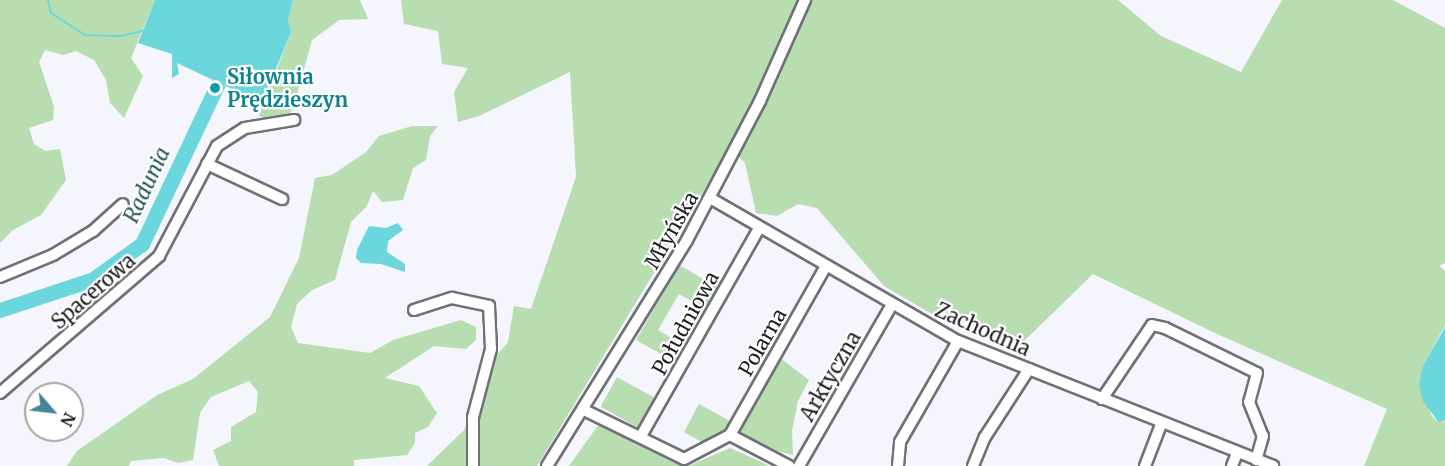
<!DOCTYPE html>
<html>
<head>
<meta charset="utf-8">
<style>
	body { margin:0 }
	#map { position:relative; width:1445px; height:466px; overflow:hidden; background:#f5f5fd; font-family:Merriweather,serif }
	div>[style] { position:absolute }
	.green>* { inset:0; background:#b7ddb0; transform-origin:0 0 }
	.water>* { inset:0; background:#6bd6db }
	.stream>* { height:2px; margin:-1px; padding:0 1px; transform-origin:1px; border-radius:1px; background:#6bd6db }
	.river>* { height:15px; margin:-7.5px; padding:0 7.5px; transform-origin:7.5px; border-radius:7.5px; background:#6bd6db }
	.roads { filter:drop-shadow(2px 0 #707077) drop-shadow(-2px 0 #707077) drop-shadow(0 2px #707077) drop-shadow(0 -2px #707077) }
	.street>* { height:10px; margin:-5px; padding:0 5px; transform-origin:5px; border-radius:5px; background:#fff }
	.dots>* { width:16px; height:16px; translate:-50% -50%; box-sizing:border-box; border:3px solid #fff; border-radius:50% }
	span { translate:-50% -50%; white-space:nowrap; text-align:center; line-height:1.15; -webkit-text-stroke:4.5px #fff; paint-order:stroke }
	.culture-label { font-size:20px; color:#0d838f; font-weight:700 }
	.left { translate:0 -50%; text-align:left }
	.street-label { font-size:20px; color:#1e1e21 }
	.water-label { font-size:21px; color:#255557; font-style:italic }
	.north { position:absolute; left:24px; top:382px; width:60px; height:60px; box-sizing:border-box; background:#fff; border:2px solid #a5a5a6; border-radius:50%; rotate:118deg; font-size:16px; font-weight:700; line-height:24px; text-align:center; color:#1e1e21 }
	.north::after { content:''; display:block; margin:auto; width:21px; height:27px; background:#448598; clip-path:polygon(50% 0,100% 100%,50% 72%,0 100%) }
</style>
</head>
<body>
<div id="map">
	<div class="green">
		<div style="clip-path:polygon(0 0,155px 0,131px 58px,143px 76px,124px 118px,110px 103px,106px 80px,94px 60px,76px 51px,63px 55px,45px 50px,39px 62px,54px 107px,53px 120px,29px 128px,34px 144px,45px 151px,60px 149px,66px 180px,41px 215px,13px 230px,0 243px)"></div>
		<div style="clip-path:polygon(293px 0,360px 0,368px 19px,339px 20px,312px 40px,293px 109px,286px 117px,270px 121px,259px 116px,291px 32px,288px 20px)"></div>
		<div style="clip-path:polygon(401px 0,1118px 0,1161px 36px,1241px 72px,1282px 0,1393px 0,1445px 28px,1445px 263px,1439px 266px,1445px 271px,1445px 325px,1422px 367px,1419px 385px,1432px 416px,1439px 423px,1445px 421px,1445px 466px,1364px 466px,1387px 409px,1217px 334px,1093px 274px,1021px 344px,998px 331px,932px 314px,884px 286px,817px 208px,798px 204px,777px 216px,756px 213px,745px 163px,730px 147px,537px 466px,427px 466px,464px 430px,492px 361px,508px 342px,514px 306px,531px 309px,576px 177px,570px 72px,479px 116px,458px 122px,454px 92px,468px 68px,442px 64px,438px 31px,404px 24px)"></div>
		<div style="clip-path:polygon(412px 126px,438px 126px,430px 136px,426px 160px,413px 168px,403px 200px,382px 202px,373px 191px,367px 206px,351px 222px,335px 280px,312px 290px,297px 304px,291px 327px,298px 343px,370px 353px,393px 340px,461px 320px,476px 327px,476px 340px,466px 349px,434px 346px,385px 378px,419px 386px,437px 413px,428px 427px,415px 433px,415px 443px,407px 455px,354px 460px,354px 466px,219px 466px,213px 450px,231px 441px,231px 427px,256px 412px,258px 392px,249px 381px,211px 397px,200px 413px,193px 460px,178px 463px,164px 458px,131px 461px,129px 466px,67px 466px,77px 451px,157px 395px,193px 379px,270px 317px,299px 258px,315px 178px,332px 175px,366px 152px,379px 136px)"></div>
		<div style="clip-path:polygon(679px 265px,719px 288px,707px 310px,679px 294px,658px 330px,685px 346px,675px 362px,636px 340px)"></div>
		<div style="clip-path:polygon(779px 357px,809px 380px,798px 401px,792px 431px,793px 455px,768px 449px,737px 431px)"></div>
		<div style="left:617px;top:377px;width:46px;height:34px;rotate:29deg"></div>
		<div style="clip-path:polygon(699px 404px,730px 421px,719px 439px,707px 445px,684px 432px)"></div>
		<div style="clip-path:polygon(599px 424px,681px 466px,569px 466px)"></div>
		<div style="clip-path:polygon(730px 448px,770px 466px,688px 466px)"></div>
	</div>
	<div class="water">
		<div style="clip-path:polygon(155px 0,293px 0,288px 20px,291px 32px,262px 103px,177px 63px,179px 74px,172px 78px,172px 54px,138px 43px)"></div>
		<div style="clip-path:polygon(398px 223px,403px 230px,388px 241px,387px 252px,405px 264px,405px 272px,381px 264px,361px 263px,356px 258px,357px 250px,369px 226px,386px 228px)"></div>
		<div style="clip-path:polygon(1445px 327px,1445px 420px,1439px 423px,1423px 401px,1419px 385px,1422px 367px)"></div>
	</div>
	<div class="stream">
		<div style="left:48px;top:0;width:13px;rotate:77deg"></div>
		<div style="left:51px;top:13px;width:40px;rotate:32.9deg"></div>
		<div style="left:85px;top:35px;width:36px;rotate:2deg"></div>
		<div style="left:121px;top:36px;width:22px;rotate:-13deg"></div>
	</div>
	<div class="river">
		<div style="left:0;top:310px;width:98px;rotate:-18.4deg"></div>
		<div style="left:93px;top:279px;width:60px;rotate:-35.5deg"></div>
		<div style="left:142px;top:244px;width:199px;rotate:-64.7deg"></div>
	</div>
	<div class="roads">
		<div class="street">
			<div style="left:207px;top:164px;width:83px;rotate:25deg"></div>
			<div style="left:710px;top:198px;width:286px;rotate:30deg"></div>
			<div style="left:958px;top:341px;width:339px;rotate:21.6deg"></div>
			<div style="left:0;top:277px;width:57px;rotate:-22.5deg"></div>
			<div style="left:53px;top:255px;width:47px;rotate:-31deg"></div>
			<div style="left:93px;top:231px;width:40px;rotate:-42deg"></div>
			<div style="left:414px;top:310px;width:40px;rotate:-18deg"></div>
			<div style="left:452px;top:298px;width:38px;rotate:12deg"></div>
			<div style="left:489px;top:306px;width:43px;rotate:87.3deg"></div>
			<div style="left:491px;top:349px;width:70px;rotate:104.8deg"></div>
			<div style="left:473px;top:417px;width:49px;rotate:90deg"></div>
			<div style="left:0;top:393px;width:210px;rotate:-40.7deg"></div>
			<div style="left:159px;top:256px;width:124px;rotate:-62.2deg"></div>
			<div style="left:217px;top:146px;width:33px;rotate:-33deg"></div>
			<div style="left:245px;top:128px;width:50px;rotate:-9.3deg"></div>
			<div style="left:1102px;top:399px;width:89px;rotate:-56deg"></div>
			<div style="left:1152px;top:325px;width:13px;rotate:13deg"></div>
			<div style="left:1165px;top:328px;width:102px;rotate:26.1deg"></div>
			<div style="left:1257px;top:373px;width:30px;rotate:105deg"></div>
			<div style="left:1249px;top:402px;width:37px;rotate:68deg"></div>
			<div style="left:1263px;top:436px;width:25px;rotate:106deg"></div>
			<div style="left:584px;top:410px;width:111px;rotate:26.1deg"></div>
			<div style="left:684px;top:459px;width:52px;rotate:-27.6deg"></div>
			<div style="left:730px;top:435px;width:67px;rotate:27.7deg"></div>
			<div style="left:730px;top:435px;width:194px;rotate:-60.4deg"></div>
			<div style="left:641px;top:436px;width:239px;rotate:-60.4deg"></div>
			<div style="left:547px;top:466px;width:266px;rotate:-58.2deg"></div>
			<div style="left:687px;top:240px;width:157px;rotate:-62.3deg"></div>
			<div style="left:760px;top:101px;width:111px;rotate:-66deg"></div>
			<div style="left:799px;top:466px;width:187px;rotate:-60.1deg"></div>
			<div style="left:898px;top:466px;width:24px;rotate:-85deg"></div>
			<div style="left:900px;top:442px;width:116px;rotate:-60.1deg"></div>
			<div style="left:973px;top:466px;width:31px;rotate:-68deg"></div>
			<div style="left:985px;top:437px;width:81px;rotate:-57.1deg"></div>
			<div style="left:1145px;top:466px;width:47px;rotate:-68.9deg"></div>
			<div style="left:1232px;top:466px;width:14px;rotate:-69deg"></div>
		</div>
	</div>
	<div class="dots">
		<div style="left:215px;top:88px;background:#0f9aa8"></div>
	</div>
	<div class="culture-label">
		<span class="left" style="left:227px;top:88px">Siłownia<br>Prędzieszyn</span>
	</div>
	<div class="street-label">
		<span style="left:671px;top:230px;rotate:-60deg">Młyńska</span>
		<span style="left:93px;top:291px;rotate:-41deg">Spacerowa</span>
		<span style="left:685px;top:323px;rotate:-61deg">Południowa</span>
		<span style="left:983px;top:329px;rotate:24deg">Zachodnia</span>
		<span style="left:762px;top:342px;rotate:-60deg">Polarna</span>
		<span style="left:830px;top:376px;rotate:-60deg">Arktyczna</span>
	</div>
	<div class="water-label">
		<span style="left:147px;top:185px;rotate:-65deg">Radunia</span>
	</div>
	<div class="north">N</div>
</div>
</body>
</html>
